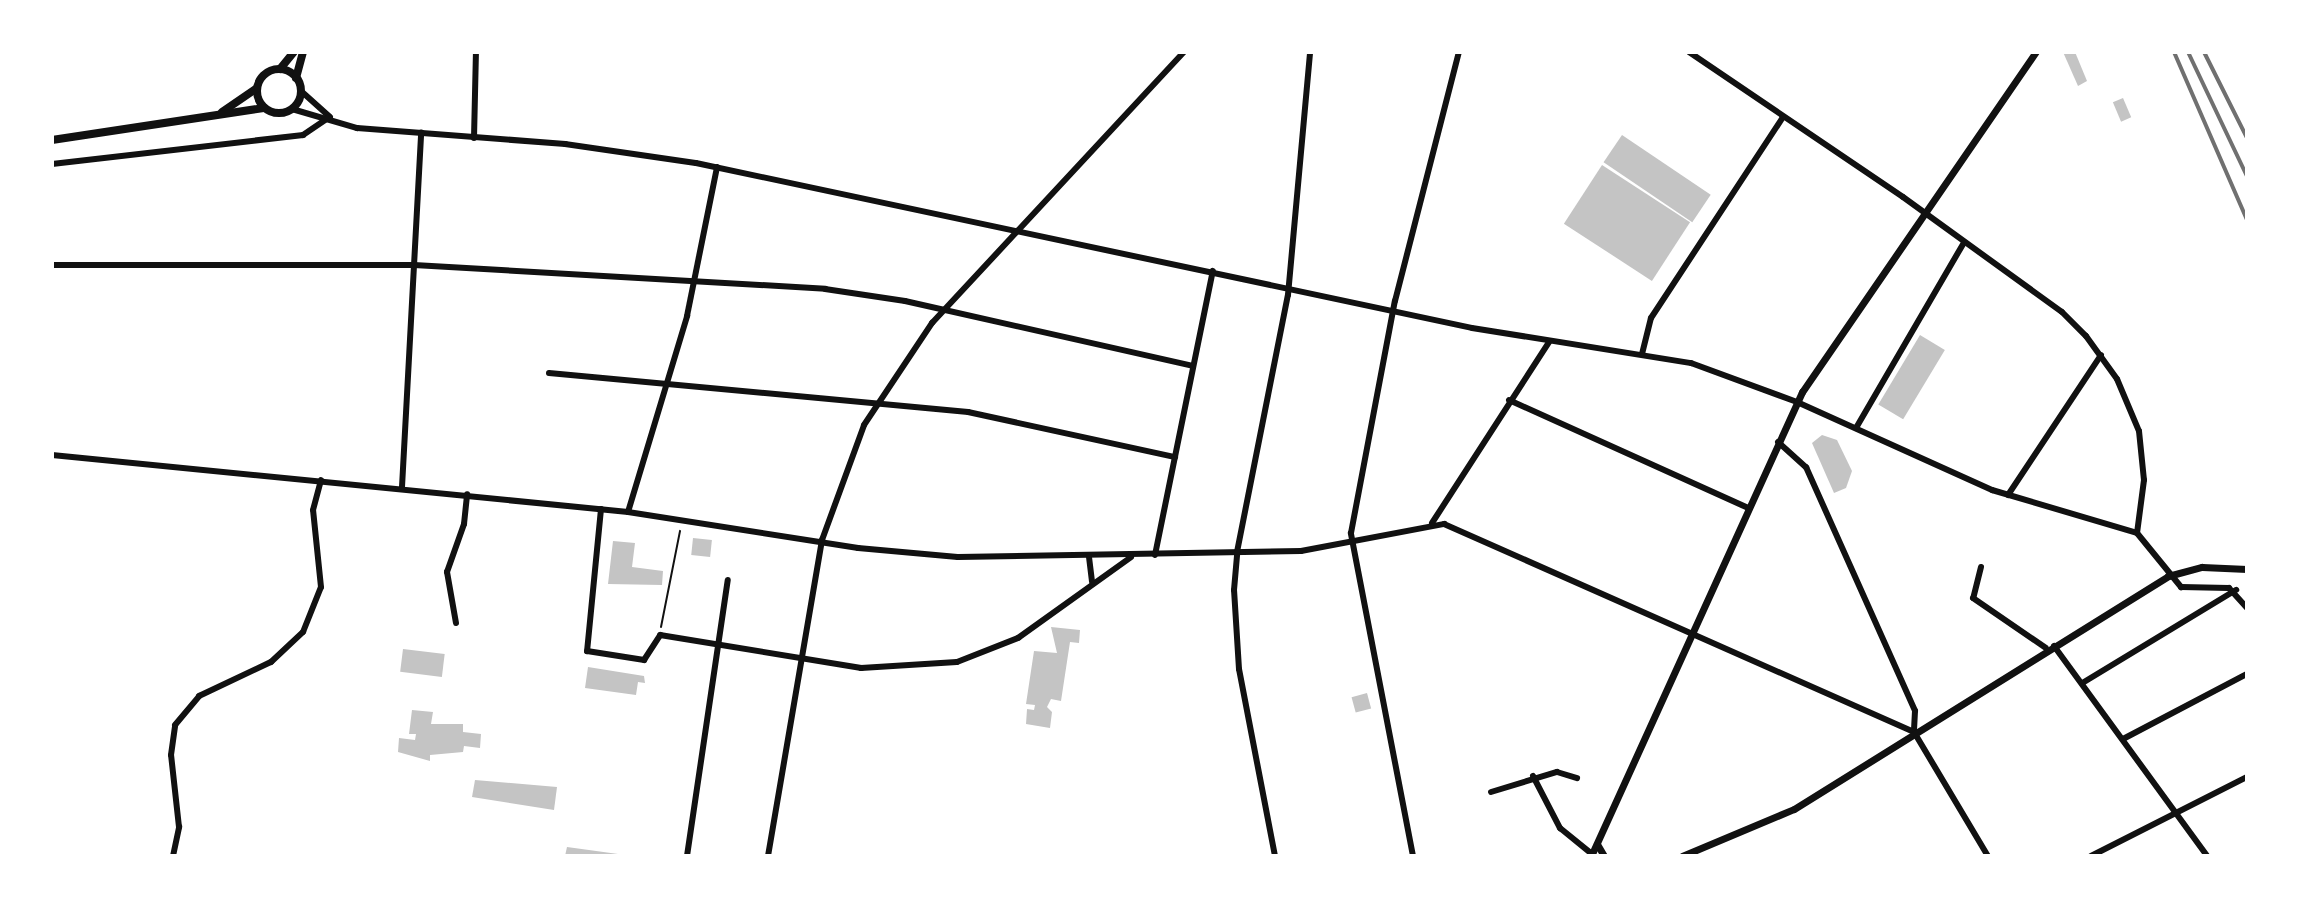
<!DOCTYPE html>
<html>
<head>
<meta charset="utf-8">
<style>
	body { margin:0 }
	#map { position:relative; width:2299px; height:908px; overflow:hidden; background:#fff; font-family:Helvetica,sans-serif }
	div>[style] { position:absolute }
	.building>* { inset:0; background:#c4c4c4; transform-origin:0 0 }
	.path>* { height:2px; margin:-1px; padding:0 1px; transform-origin:1px; border-radius:1px; background:#111 }
	.minor>* { height:6px; margin:-3px; padding:0 3px; transform-origin:3px; border-radius:3px; background:#111 }
	.tertiary>* { height:7px; margin:-3.5px; padding:0 3.5px; transform-origin:3.5px; border-radius:3.5px; background:#111 }
	.secondary>* { height:8px; margin:-4px; padding:0 4px; transform-origin:4px; border-radius:4px; background:#111 }
	.secondary>.ring { margin:-4px; padding:0; box-sizing:content-box; background:none; border:8px solid #111; border-radius:50% }
	.rail>* { height:4px; margin:-2px; padding:0 2px; transform-origin:2px; border-radius:2px; background:#707070 }
	span { translate:-50% -50%; white-space:nowrap; text-align:center; line-height:1.15; -webkit-text-stroke:7px #fff; paint-order:stroke }
	.frame { position:absolute; inset:0; border:54px solid #fff; pointer-events:none }
</style>
</head>
<body>
<div id="map">
	<div class="building">
		<div style="clip-path:polygon(2063px 52px,2075px 52px,2087px 81px,2078px 86px)"></div>
		<div style="left:2123px;top:98px;width:21px;height:11px;rotate:67deg"></div>
		<div style="left:1622px;top:135px;width:107px;height:33px;rotate:34deg"></div>
		<div style="left:1602px;top:165px;width:105px;height:70px;rotate:33deg"></div>
		<div style="left:1920px;top:335px;width:29px;height:81px;rotate:31deg"></div>
		<div style="clip-path:polygon(1822px 435px,1837px 440px,1852px 471px,1846px 488px,1834px 493px,1812px 443px)"></div>
		<div style="left:693px;top:538px;width:19px;height:17px;rotate:6deg"></div>
		<div style="clip-path:polygon(613px 541px,635px 543px,632px 567px,663px 571px,662px 585px,608px 584px)"></div>
		<div style="clip-path:polygon(1051px 627px,1080px 630px,1079px 643px,1070px 642px,1061px 701px,1051px 699px,1047px 707px,1052px 712px,1050px 728px,1026px 724px,1027px 709px,1034px 710px,1035px 705px,1026px 704px,1034px 651px,1057px 653px)"></div>
		<div style="left:403px;top:649px;width:42px;height:23px;rotate:7deg"></div>
		<div style="clip-path:polygon(588px 667px,644px 676px,645px 683px,638px 682px,636px 695px,585px 688px)"></div>
		<div style="left:1367px;top:693px;width:16px;height:16px;rotate:75deg"></div>
		<div style="clip-path:polygon(412px 710px,433px 712px,431px 724px,463px 724px,463px 732px,481px 734px,480px 748px,464px 746px,463px 752px,430px 755px,430px 761px,398px 752px,399px 738px,415px 740px,416px 734px,409px 734px)"></div>
		<div style="clip-path:polygon(475px 780px,557px 787px,554px 810px,472px 797px)"></div>
		<div style="clip-path:polygon(567px 847px,618px 854px,618px 856px,565px 856px)"></div>
	</div>
	<div class="path">
		<div style="left:661px;top:627px;width:98px;rotate:-78.8deg"></div>
	</div>
	<div class="minor">
		<div style="left:1689px;top:52px;width:258px;rotate:34.1deg"></div>
		<div style="left:1903px;top:197px;width:196px;rotate:35.9deg"></div>
		<div style="left:2062px;top:312px;width:34px;rotate:45deg"></div>
		<div style="left:2086px;top:336px;width:53px;rotate:54.2deg"></div>
		<div style="left:2117px;top:379px;width:56px;rotate:67.1deg"></div>
		<div style="left:2139px;top:431px;width:49px;rotate:84.2deg"></div>
		<div style="left:2144px;top:480px;width:53px;rotate:97.5deg"></div>
		<div style="left:301px;top:91px;width:39px;rotate:42deg"></div>
		<div style="left:292px;top:109px;width:68px;rotate:16.3deg"></div>
		<div style="left:357px;top:128px;width:209px;rotate:4.4deg"></div>
		<div style="left:565px;top:144px;width:132px;rotate:8.3deg"></div>
		<div style="left:696px;top:163px;width:793px;rotate:12deg"></div>
		<div style="left:1472px;top:328px;width:222px;rotate:9.1deg"></div>
		<div style="left:1691px;top:363px;width:113px;rotate:20.2deg"></div>
		<div style="left:1797px;top:402px;width:214px;rotate:24.3deg"></div>
		<div style="left:1992px;top:490px;width:151px;rotate:16.5deg"></div>
		<div style="left:2137px;top:533px;width:70px;rotate:50.8deg"></div>
		<div style="left:2181px;top:587px;width:48px;rotate:1.2deg"></div>
		<div style="left:2229px;top:588px;width:27px;rotate:48deg"></div>
		<div style="left:474px;top:138px;width:86px;rotate:-88.7deg"></div>
		<div style="left:52px;top:164px;width:253px;rotate:-6.6deg"></div>
		<div style="left:303px;top:135px;width:32px;rotate:-34deg"></div>
		<div style="left:52px;top:265px;width:362px"></div>
		<div style="left:414px;top:265px;width:412px;rotate:3.3deg"></div>
		<div style="left:825px;top:289px;width:81px;rotate:8.5deg"></div>
		<div style="left:905px;top:301px;width:295px;rotate:12.7deg"></div>
		<div style="left:1642px;top:354px;width:37px;rotate:-76deg"></div>
		<div style="left:1651px;top:318px;width:240px;rotate:-56.7deg"></div>
		<div style="left:549px;top:373px;width:421px;rotate:5.3deg"></div>
		<div style="left:968px;top:412px;width:212px;rotate:12.3deg"></div>
		<div style="left:1509px;top:400px;width:262px;rotate:24.3deg"></div>
		<div style="left:1856px;top:428px;width:213px;rotate:-59.8deg"></div>
		<div style="left:1778px;top:442px;width:38px;rotate:42deg"></div>
		<div style="left:1806px;top:467px;width:267px;rotate:65.9deg"></div>
		<div style="left:1915px;top:711px;width:21px;rotate:93deg"></div>
		<div style="left:1914px;top:732px;width:144px;rotate:59.2deg"></div>
		<div style="left:52px;top:455px;width:579px;rotate:5.65deg"></div>
		<div style="left:628px;top:512px;width:233px;rotate:8.9deg"></div>
		<div style="left:858px;top:548px;width:100px;rotate:5.1deg"></div>
		<div style="left:958px;top:557px;width:343px;rotate:-1deg"></div>
		<div style="left:1301px;top:551px;width:146px;rotate:-10.7deg"></div>
		<div style="left:1444px;top:524px;width:514px;rotate:23.87deg"></div>
		<div style="left:402px;top:487px;width:355px;rotate:-86.9deg"></div>
		<div style="left:2008px;top:495px;width:168px;rotate:-56.4deg"></div>
		<div style="left:601px;top:509px;width:143px;rotate:95.6deg"></div>
		<div style="left:587px;top:651px;width:58px;rotate:9deg"></div>
		<div style="left:644px;top:660px;width:30px;rotate:-57deg"></div>
		<div style="left:660px;top:635px;width:204px;rotate:9.3deg"></div>
		<div style="left:861px;top:668px;width:96px;rotate:-3.6deg"></div>
		<div style="left:957px;top:662px;width:66px;rotate:-21.5deg"></div>
		<div style="left:1018px;top:638px;width:139px;rotate:-35.6deg"></div>
		<div style="left:628px;top:512px;width:205px;rotate:-73.2deg"></div>
		<div style="left:687px;top:316px;width:152px;rotate:-78.6deg"></div>
		<div style="left:1432px;top:523px;width:216px;rotate:-57.1deg"></div>
		<div style="left:1155px;top:555px;width:290px;rotate:-78.5deg"></div>
		<div style="left:1089px;top:557px;width:25px;rotate:83deg"></div>
		<div style="left:1981px;top:567px;width:32px;rotate:104deg"></div>
		<div style="left:1973px;top:598px;width:88px;rotate:34.4deg"></div>
		<div style="left:456px;top:623px;width:52px;rotate:-100deg"></div>
		<div style="left:447px;top:572px;width:51px;rotate:-70.5deg"></div>
		<div style="left:464px;top:524px;width:30px;rotate:-84deg"></div>
		<div style="left:2054px;top:646px;width:260px;rotate:53.9deg"></div>
		<div style="left:2084px;top:682px;width:178px;rotate:-31.2deg"></div>
		<div style="left:2123px;top:739px;width:140px;rotate:-27.7deg"></div>
		<div style="left:1533px;top:776px;width:59px;rotate:62.6deg"></div>
		<div style="left:1560px;top:828px;width:41px;rotate:39.1deg"></div>
		<div style="left:1491px;top:792px;width:69px;rotate:-16.9deg"></div>
		<div style="left:1557px;top:772px;width:21px;rotate:17deg"></div>
		<div style="left:173px;top:856px;width:30px;rotate:-78deg"></div>
		<div style="left:179px;top:827px;width:72px;rotate:-96.3deg"></div>
		<div style="left:171px;top:755px;width:30px;rotate:-82deg"></div>
		<div style="left:175px;top:725px;width:38px;rotate:-50deg"></div>
		<div style="left:199px;top:696px;width:80px;rotate:-25.3deg"></div>
		<div style="left:271px;top:662px;width:44px;rotate:-43.2deg"></div>
		<div style="left:303px;top:632px;width:48px;rotate:-68.2deg"></div>
		<div style="left:321px;top:587px;width:77px;rotate:-95.9deg"></div>
		<div style="left:313px;top:510px;width:31px;rotate:-75deg"></div>
		<div style="left:687px;top:856px;width:279px;rotate:-81.6deg"></div>
		<div style="left:768px;top:856px;width:321px;rotate:-80.3deg"></div>
		<div style="left:822px;top:540px;width:122px;rotate:-69.9deg"></div>
		<div style="left:864px;top:425px;width:123px;rotate:-56.3deg"></div>
		<div style="left:932px;top:323px;width:370px;rotate:-47.1deg"></div>
		<div style="left:1275px;top:856px;width:190px;rotate:-100.9deg"></div>
		<div style="left:1239px;top:669px;width:79px;rotate:-93.6deg"></div>
		<div style="left:1234px;top:590px;width:38px;rotate:-85deg"></div>
		<div style="left:1237px;top:552px;width:262px;rotate:-78.8deg"></div>
		<div style="left:1288px;top:295px;width:244px;rotate:-84.8deg"></div>
		<div style="left:1413px;top:856px;width:329px;rotate:-100.9deg"></div>
		<div style="left:1351px;top:533px;width:236px;rotate:-79.3deg"></div>
		<div style="left:1395px;top:301px;width:257px;rotate:-75.6deg"></div>
		<div style="left:2091px;top:856px;width:175px;rotate:-26.9deg"></div>
	</div>
	<div class="tertiary">
		<div style="left:1597px;top:844px;width:14px;rotate:60deg"></div>
		<div style="left:1591px;top:856px;width:510px;rotate:-65.55deg"></div>
		<div style="left:1802px;top:392px;width:413px;rotate:-55.5deg"></div>
		<div style="left:1682px;top:856px;width:121px;rotate:-22.8deg"></div>
		<div style="left:1794px;top:809px;width:441px;rotate:-31.9deg"></div>
		<div style="left:2168px;top:576px;width:35px;rotate:-15deg"></div>
		<div style="left:2202px;top:567px;width:45px;rotate:2.5deg"></div>
	</div>
	<div class="secondary">
		<div class="ring" style="left:257px;top:69px;width:36px;height:36px"></div>
		<div style="left:280px;top:69px;width:22px;rotate:-51deg"></div>
		<div style="left:296px;top:78px;width:27px;rotate:-75deg"></div>
		<div style="left:222px;top:112px;width:42px;rotate:-34.4deg"></div>
		<div style="left:52px;top:140px;width:214px;rotate:-8.6deg"></div>
	</div>
	<div class="rail">
		<div style="left:2174px;top:52px;width:183px;rotate:66.5deg"></div>
		<div style="left:2188px;top:52px;width:137px;rotate:64.6deg"></div>
		<div style="left:2204px;top:52px;width:96px;rotate:63.4deg"></div>
	</div>
	<div class="frame"></div>
</div>
</body>
</html>
